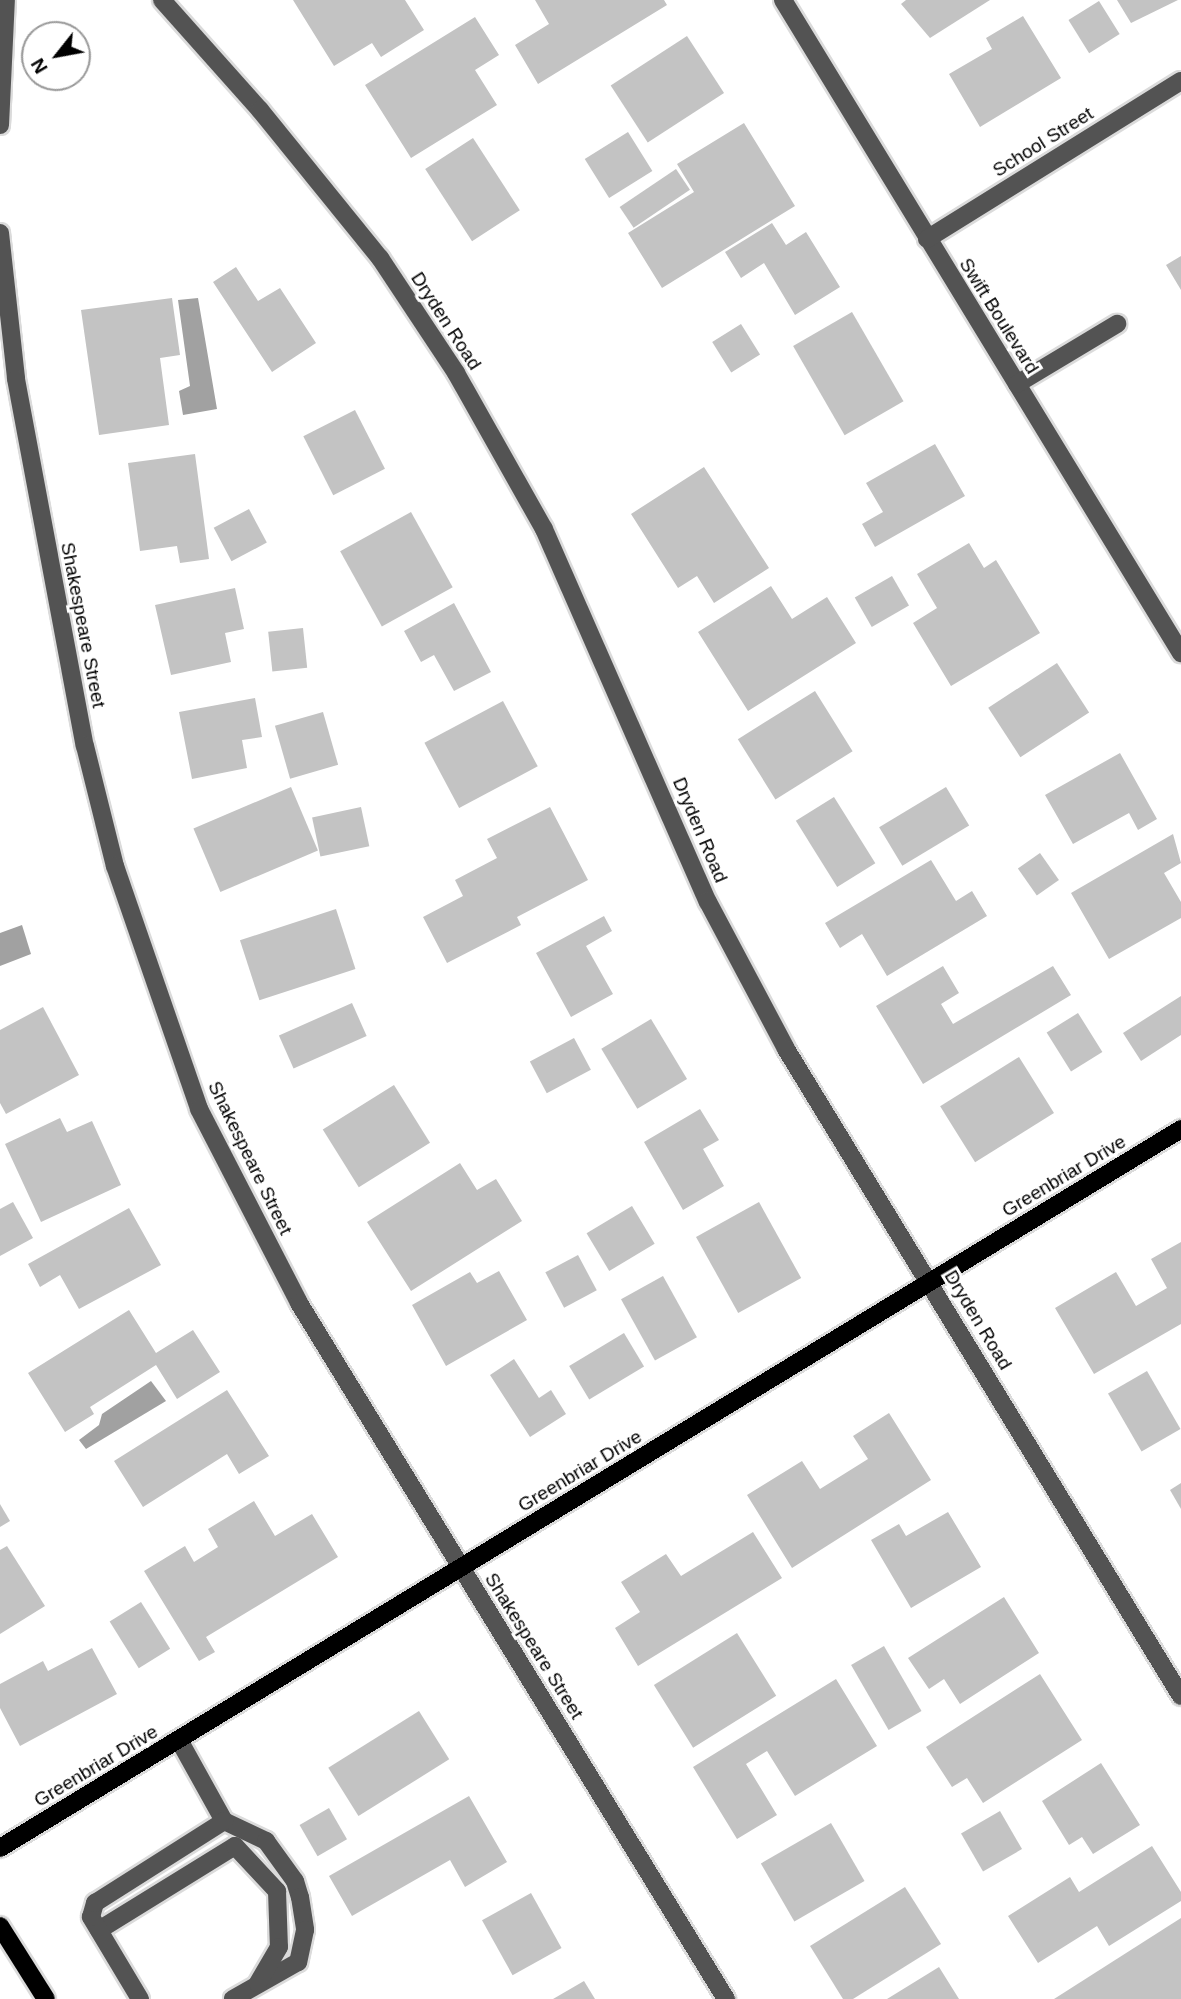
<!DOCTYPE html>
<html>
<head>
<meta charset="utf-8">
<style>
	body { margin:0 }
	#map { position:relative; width:1181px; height:1999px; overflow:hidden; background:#fff; font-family:Helvetica,sans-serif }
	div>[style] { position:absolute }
	.water>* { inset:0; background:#a1a1a1 }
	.building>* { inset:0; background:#c3c3c3; transform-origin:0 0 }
	.roads { filter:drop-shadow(2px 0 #dbdbdb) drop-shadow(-2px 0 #dbdbdb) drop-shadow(0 2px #dbdbdb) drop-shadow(0 -2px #dbdbdb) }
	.minor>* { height:18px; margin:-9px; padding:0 9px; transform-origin:9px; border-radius:9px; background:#535353 }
	.major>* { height:18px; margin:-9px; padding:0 9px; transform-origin:9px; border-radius:9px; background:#000 }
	span { translate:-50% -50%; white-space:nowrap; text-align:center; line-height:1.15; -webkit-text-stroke:6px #fff; paint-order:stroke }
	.street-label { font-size:19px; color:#000 }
	.north { position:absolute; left:21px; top:21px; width:70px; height:70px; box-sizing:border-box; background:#fff; border:2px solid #999; border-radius:50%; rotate:239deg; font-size:19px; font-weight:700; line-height:28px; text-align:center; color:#000 }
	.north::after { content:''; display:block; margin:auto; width:24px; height:32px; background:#000; clip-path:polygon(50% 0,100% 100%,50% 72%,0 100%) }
</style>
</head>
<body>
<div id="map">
	<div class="water">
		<div style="clip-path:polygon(198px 298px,217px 409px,183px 415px,179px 391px,190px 386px,178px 300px)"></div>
		<div style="clip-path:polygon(22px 925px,31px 954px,0 966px,0 933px)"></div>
		<div style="clip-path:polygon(151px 1381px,166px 1401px,86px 1449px,79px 1440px,99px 1425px,102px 1414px)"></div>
	</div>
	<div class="building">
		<div style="clip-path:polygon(293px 0,405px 0,424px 30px,381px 57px,372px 43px,334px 66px)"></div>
		<div style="clip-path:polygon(535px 0,664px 0,667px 5px,538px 84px,515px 45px,549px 24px)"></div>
		<div style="clip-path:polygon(990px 0,930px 38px,901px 4px,906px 0)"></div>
		<div style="clip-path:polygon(1117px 0,1178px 0,1131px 23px)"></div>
		<div style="left:1099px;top:1px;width:39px;height:36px;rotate:58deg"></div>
		<div style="clip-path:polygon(1023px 16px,1061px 78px,980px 127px,949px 74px,992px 49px,986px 38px)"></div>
		<div style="clip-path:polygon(475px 17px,499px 55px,475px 70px,497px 105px,411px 158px,365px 85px)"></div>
		<div style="left:687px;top:36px;width:68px;height:91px;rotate:57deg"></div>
		<div style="clip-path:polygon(744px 123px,795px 206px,662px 288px,628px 233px,694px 192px,677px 164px)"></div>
		<div style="left:628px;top:132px;width:46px;height:51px;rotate:58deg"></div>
		<div style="left:473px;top:138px;width:86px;height:57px;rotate:57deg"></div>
		<div style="left:676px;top:169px;width:25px;height:68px;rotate:56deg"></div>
		<div style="clip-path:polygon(772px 223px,786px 245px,806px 232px,840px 287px,795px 315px,764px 263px,741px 278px,725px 252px)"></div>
		<div style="clip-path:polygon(1181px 256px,1181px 290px,1166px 265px)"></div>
		<div style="clip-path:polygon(236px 267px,258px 301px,280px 288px,316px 343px,272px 372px,213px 282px)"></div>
		<div style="clip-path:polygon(172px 298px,180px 355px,160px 358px,169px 425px,99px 435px,81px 310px)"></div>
		<div style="left:852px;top:312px;width:103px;height:68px;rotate:60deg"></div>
		<div style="left:741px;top:324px;width:36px;height:34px;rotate:58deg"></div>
		<div style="left:355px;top:410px;width:66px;height:58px;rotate:63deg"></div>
		<div style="clip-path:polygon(935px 444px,965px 496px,875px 547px,862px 524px,883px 512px,866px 483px)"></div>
		<div style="clip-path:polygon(195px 454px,209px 559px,180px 563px,177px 546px,140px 551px,128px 463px)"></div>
		<div style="clip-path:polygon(704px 467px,769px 568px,714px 603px,697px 576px,678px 588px,631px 514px)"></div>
		<div style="left:249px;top:509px;width:38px;height:40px;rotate:62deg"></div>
		<div style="left:411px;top:512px;width:86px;height:81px;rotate:61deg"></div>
		<div style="clip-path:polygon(969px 543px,984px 568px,996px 560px,1040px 633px,951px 686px,913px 623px,937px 608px,917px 574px)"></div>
		<div style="left:892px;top:576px;width:34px;height:43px;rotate:60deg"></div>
		<div style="clip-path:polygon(771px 586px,792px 619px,827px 597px,856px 643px,748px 711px,698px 632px)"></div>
		<div style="clip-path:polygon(235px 588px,244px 629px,225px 633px,231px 662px,171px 675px,155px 605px)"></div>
		<div style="clip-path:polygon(454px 603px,491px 672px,454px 691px,434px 655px,421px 662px,404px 631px)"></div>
		<div style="left:303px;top:628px;width:40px;height:35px;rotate:84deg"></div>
		<div style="left:1057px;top:663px;width:59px;height:82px;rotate:57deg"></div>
		<div style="left:815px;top:691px;width:71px;height:91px;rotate:58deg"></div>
		<div style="clip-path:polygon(255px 698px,262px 737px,242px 740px,247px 768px,192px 779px,179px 712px)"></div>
		<div style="left:503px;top:701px;width:74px;height:89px;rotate:62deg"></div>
		<div style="left:323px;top:712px;width:55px;height:50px;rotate:74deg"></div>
		<div style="clip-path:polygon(1120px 753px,1157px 819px,1138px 830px,1129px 813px,1073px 844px,1045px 795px)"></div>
		<div style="left:291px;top:787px;width:69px;height:106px;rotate:67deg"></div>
		<div style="left:946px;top:787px;width:45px;height:78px;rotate:59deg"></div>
		<div style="left:834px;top:797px;width:78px;height:45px;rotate:58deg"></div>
		<div style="left:361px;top:807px;width:40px;height:50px;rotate:78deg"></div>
		<div style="clip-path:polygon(550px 807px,588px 880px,517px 917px,521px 925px,447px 963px,423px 917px,463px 896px,455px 880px,497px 858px,487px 839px)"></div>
		<div style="clip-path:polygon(1173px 834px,1181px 863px,1164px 873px,1181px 902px,1181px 918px,1109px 959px,1071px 893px)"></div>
		<div style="left:1040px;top:853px;width:33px;height:27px;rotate:55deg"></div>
		<div style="clip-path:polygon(931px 860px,956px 901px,972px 891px,987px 916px,887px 976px,862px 934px,840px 948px,825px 923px)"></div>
		<div style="left:336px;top:909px;width:63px;height:101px;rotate:72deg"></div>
		<div style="clip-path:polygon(604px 916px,612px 931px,586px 946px,613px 994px,571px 1017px,536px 953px)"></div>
		<div style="clip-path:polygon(943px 966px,959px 993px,941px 1004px,953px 1024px,1053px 966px,1071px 995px,923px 1084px,876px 1006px)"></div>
		<div style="clip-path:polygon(1181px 996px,1181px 1035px,1141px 1061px,1123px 1033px)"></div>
		<div style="left:352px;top:1003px;width:36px;height:80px;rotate:66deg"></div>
		<div style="clip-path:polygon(43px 1007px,79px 1075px,6px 1114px,0 1103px,0 1030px)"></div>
		<div style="left:1078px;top:1013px;width:46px;height:37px;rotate:58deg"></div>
		<div style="left:651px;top:1019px;width:70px;height:58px;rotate:59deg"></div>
		<div style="left:574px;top:1038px;width:36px;height:50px;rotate:62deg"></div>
		<div style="left:1019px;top:1057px;width:66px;height:93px;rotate:58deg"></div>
		<div style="left:394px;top:1085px;width:68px;height:84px;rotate:58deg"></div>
		<div style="clip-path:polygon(700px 1109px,719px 1140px,703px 1149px,724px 1186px,683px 1210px,644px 1142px)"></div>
		<div style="clip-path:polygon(60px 1118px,67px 1132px,92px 1121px,121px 1185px,41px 1222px,5px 1144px)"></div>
		<div style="clip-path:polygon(460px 1163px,477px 1190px,496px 1179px,522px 1221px,411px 1291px,367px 1222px)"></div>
		<div style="clip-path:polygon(13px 1202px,33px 1238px,0 1256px,0 1209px)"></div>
		<div style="left:759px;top:1202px;width:87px;height:72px;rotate:61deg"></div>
		<div style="left:632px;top:1206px;width:44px;height:53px;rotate:59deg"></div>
		<div style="clip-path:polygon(129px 1208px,161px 1265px,79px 1309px,60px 1275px,40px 1287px,28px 1264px)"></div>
		<div style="clip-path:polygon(1181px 1242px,1181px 1324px,1094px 1374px,1055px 1308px,1116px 1272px,1136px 1306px,1167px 1288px,1151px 1259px)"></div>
		<div style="left:578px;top:1255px;width:40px;height:37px;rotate:62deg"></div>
		<div style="clip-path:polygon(499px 1271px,527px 1320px,446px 1366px,412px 1305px,470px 1272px,477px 1283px)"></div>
		<div style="left:663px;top:1276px;width:70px;height:48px;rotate:61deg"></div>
		<div style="clip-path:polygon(129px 1310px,156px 1353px,193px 1330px,220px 1372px,177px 1399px,156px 1365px,90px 1407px,94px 1414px,65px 1432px,28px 1373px)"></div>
		<div style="left:624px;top:1333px;width:39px;height:64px;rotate:59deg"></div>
		<div style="clip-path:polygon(514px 1359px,539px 1398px,551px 1390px,566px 1414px,530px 1437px,490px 1375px)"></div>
		<div style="left:1147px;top:1371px;width:67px;height:45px;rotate:60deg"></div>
		<div style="clip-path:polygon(227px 1390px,269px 1456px,239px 1474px,227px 1454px,143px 1507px,114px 1461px)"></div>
		<div style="clip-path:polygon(889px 1413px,931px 1480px,792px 1568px,747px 1495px,802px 1461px,820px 1489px,868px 1459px,853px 1436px)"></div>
		<div style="clip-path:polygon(1181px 1483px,1181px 1509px,1170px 1490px)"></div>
		<div style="clip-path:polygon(254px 1501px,275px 1536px,312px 1514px,338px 1557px,206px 1637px,215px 1652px,199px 1661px,144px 1571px,185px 1546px,194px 1562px,218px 1547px,208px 1529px)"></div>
		<div style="clip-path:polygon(0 1504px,10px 1521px,0 1527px)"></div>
		<div style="clip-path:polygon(948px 1512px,981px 1567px,911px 1608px,871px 1540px,899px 1524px,906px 1536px)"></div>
		<div style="clip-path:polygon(753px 1532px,782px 1578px,638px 1666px,615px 1628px,640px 1612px,621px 1582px,666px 1554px,681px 1576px)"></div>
		<div style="clip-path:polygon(7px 1546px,45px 1606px,0 1634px,0 1550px)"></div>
		<div style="clip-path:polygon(1004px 1597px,1039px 1653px,960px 1704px,944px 1679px,929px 1689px,908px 1658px)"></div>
		<div style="left:141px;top:1602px;width:55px;height:37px;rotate:58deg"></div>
		<div style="left:737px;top:1633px;width:74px;height:98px;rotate:58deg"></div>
		<div style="left:884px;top:1646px;width:75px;height:38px;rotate:60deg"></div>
		<div style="clip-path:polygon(92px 1648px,117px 1694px,20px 1746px,0 1708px,0 1684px,43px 1661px,48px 1671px)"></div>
		<div style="clip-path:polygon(1040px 1674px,1082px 1740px,983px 1803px,967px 1778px,952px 1787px,926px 1747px)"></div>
		<div style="clip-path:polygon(836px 1679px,877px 1746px,795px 1796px,767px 1751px,746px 1764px,777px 1815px,737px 1839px,693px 1767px)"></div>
		<div style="left:419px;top:1711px;width:57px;height:107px;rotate:58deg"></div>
		<div style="clip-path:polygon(1101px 1763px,1140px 1825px,1093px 1854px,1082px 1837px,1069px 1845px,1042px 1801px)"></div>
		<div style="clip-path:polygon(469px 1796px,507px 1862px,465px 1887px,450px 1860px,352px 1916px,329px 1876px)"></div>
		<div style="left:329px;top:1808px;width:36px;height:34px;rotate:60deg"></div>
		<div style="left:1000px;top:1811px;width:44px;height:45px;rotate:60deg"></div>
		<div style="left:831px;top:1823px;width:67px;height:81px;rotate:60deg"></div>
		<div style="clip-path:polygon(1152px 1846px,1181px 1892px,1181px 1901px,1109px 1946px,1097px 1926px,1038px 1963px,1008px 1916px,1070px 1877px,1079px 1892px)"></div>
		<div style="clip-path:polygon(905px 1887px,941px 1944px,853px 1999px,843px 1999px,810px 1946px)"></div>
		<div style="left:531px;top:1893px;width:63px;height:56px;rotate:61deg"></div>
		<div style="clip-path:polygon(1181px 1918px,1181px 1999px,1054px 1999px)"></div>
		<div style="clip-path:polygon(939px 1967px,959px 1999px,887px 1999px)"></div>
		<div style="clip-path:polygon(584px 1981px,595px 1999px,553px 1999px)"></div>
	</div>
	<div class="roads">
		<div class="minor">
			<div style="left:162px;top:0;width:147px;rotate:48.3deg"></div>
			<div style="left:260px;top:110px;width:191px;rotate:51deg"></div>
			<div style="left:380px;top:258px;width:138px;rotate:56.5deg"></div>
			<div style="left:456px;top:373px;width:179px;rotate:60.6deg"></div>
			<div style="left:544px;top:529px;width:407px;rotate:66.3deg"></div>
			<div style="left:708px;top:902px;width:166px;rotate:62deg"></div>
			<div style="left:786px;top:1049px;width:758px;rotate:58.6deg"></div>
			<div style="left:783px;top:0;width:765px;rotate:58.64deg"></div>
			<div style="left:0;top:125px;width:125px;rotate:-87.3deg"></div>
			<div style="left:0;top:233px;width:147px;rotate:83.7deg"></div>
			<div style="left:16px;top:379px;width:373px;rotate:79.4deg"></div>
			<div style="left:85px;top:746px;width:124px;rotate:76deg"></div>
			<div style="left:115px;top:866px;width:257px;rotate:70.9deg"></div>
			<div style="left:199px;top:1109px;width:218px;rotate:62.7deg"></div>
			<div style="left:299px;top:1303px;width:817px;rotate:58.47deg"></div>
			<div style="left:927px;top:239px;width:299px;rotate:-31.9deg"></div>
			<div style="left:1017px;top:384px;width:117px;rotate:-31deg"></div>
			<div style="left:179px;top:1740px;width:93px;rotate:60.9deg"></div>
			<div style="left:224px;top:1821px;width:47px;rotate:25.5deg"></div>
			<div style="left:266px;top:1841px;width:49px;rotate:54.1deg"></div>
			<div style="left:295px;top:1881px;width:17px;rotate:73deg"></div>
			<div style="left:300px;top:1897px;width:33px;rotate:81deg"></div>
			<div style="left:305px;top:1930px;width:33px;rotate:102deg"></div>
			<div style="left:298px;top:1962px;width:75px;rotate:150.4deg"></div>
			<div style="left:99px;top:1930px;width:160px;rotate:-31.7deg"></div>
			<div style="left:235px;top:1846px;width:62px;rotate:47deg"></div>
			<div style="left:277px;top:1891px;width:56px;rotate:88deg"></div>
			<div style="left:279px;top:1947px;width:42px;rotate:120.3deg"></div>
			<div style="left:140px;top:1999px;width:96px;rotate:-120.9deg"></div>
			<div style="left:91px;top:1917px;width:15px;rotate:-74deg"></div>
			<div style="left:95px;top:1903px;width:153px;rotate:-32.4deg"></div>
		</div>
		<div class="major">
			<div style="left:0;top:1848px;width:1383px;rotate:-31.33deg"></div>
			<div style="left:0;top:1926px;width:86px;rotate:57.8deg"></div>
		</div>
	</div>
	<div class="street-label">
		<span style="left:1043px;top:142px;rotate:-32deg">School Street</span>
		<span style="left:999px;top:316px;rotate:58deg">Swift Boulevard</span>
		<span style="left:446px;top:321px;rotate:57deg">Dryden Road</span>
		<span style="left:83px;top:625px;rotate:79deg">Shakespeare Street</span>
		<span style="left:700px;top:830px;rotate:67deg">Dryden Road</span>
		<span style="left:250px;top:1158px;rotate:64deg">Shakespeare Street</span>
		<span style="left:1064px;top:1176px;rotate:-31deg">Greenbriar Drive</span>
		<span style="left:978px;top:1320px;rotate:59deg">Dryden Road</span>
		<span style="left:580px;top:1471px;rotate:-31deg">Greenbriar Drive</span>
		<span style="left:534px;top:1646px;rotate:58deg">Shakespeare Street</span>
		<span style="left:96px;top:1766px;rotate:-31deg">Greenbriar Drive</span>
	</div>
	<div class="north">N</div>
</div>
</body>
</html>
